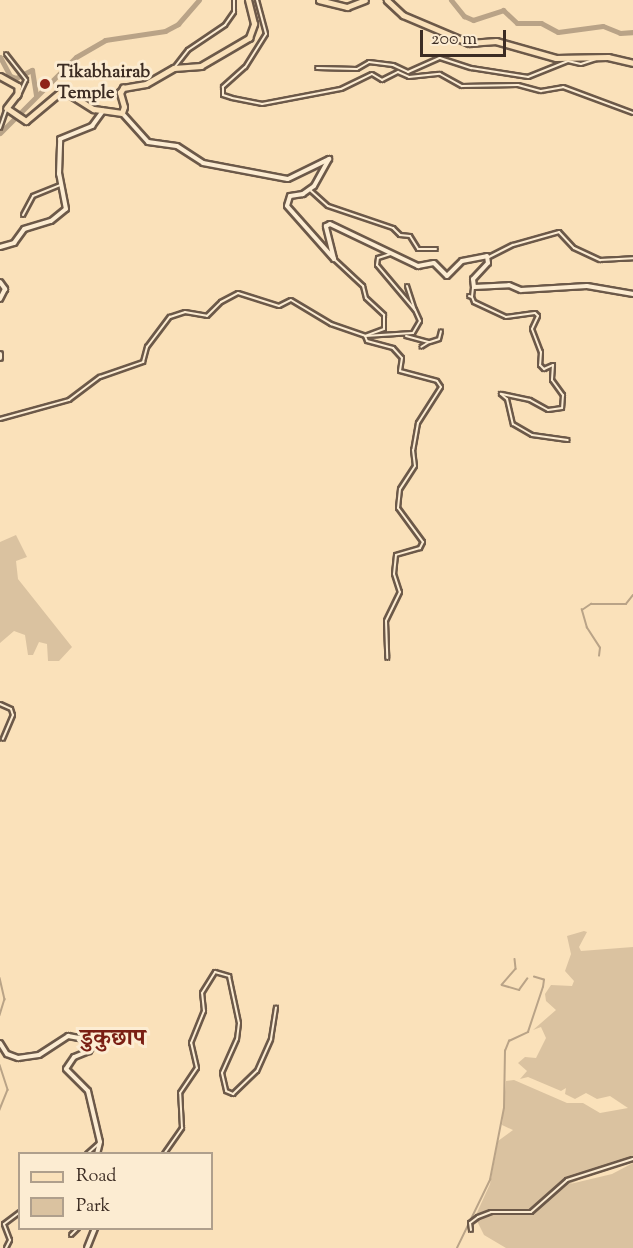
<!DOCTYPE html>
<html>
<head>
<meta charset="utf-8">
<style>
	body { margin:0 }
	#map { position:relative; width:633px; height:1248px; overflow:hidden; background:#fae1ba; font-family:"Sorts Mill Goudy","Noto Serif Devanagari",serif }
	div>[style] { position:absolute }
	.green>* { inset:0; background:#dac2a0 }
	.stream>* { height:1.5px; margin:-0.75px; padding:0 0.75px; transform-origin:0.75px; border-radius:0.75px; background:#b9a387 }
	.river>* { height:5px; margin:-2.5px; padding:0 2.5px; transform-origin:2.5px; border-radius:2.5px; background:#b9a387 }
	.roads { filter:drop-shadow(2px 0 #6c5949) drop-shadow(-2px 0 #6c5949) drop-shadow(0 2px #6c5949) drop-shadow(0 -2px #6c5949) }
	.street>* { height:2px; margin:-1px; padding:0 1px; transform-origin:1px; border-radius:1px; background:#fcecd2 }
	.secondary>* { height:4px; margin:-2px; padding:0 2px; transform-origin:2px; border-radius:2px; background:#fcecd2 }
	.primary>* { height:4.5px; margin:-2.25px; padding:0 2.25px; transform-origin:2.25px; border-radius:2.25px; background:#fae1ba }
	.dots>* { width:16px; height:16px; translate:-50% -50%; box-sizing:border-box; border:3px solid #fcecd2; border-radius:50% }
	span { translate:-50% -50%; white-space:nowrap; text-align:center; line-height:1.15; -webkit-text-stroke:6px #fcecd2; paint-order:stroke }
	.poi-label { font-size:18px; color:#3c2c23; font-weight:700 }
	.left { translate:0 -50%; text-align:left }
	.district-label { font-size:24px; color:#7a1f14; font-weight:700 }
	.legend { position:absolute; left:18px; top:1152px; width:195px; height:78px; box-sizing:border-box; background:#fcecd2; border:2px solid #af9f8c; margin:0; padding:8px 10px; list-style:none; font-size:18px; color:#3c2c23 }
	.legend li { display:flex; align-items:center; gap:12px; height:30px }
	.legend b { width:30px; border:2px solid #af9f8c }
	.scale { position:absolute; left:420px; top:30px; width:86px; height:27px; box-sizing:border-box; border:3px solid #3c2c23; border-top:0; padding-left:8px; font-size:18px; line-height:21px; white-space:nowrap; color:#3c2c23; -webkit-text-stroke:4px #fcecd2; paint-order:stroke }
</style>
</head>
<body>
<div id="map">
	<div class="green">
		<div style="clip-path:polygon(16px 535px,27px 557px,16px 561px,18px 579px,72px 647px,59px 661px,48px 661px,47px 644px,39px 642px,33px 655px,28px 655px,25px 635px,14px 631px,0 643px,0 542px)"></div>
		<div style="clip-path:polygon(584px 931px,587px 932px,579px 947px,581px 951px,633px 947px,633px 1160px,618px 1162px,570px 1184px,612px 1174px,633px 1163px,633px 1248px,506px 1248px,484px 1235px,475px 1217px,490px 1184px,498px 1141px,513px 1130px,502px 1125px,506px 1081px,514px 1080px,567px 1103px,583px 1103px,600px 1113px,628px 1108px,610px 1096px,597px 1099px,586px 1093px,575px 1099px,565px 1094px,566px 1088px,561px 1091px,528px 1077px,520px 1079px,527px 1071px,518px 1063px,525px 1057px,536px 1058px,546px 1038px,541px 1027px,533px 1030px,556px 1010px,546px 1001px,545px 994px,551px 985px,572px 986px,574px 981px,565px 971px,571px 954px,567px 936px)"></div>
	</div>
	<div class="stream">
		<div style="left:599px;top:656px;width:8px;rotate:-83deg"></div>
		<div style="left:600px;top:648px;width:24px;rotate:-123deg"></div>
		<div style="left:587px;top:628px;width:19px;rotate:-106deg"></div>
		<div style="left:582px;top:610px;width:11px;rotate:-34deg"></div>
		<div style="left:591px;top:604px;width:35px"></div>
		<div style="left:626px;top:604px;width:11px;rotate:-52deg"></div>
		<div style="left:515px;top:959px;width:10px;rotate:84deg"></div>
		<div style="left:516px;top:969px;width:21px;rotate:131deg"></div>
		<div style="left:502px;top:985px;width:18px;rotate:16deg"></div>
		<div style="left:519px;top:990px;width:14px;rotate:-54deg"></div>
		<div style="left:0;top:978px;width:22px;rotate:77deg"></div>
		<div style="left:5px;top:999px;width:17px;rotate:107deg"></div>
		<div style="left:0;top:1065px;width:26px;rotate:72deg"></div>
		<div style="left:8px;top:1090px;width:22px;rotate:112deg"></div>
		<div style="left:457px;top:1248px;width:76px;rotate:-64.1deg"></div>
		<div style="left:490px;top:1180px;width:73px;rotate:-79deg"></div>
		<div style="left:504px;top:1108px;width:57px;rotate:-89deg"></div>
		<div style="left:505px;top:1051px;width:11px;rotate:-68deg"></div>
		<div style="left:509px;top:1041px;width:21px;rotate:-25deg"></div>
		<div style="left:528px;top:1032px;width:47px;rotate:-71.6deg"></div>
		<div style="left:543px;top:987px;width:7px;rotate:-82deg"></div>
		<div style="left:544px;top:980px;width:10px;rotate:-163deg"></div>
	</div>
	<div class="river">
		<div style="left:451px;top:0;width:21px;rotate:51deg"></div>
		<div style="left:464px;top:16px;width:10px;rotate:24deg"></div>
		<div style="left:473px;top:20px;width:32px;rotate:-18deg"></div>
		<div style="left:503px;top:10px;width:19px;rotate:43deg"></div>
		<div style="left:517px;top:23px;width:24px"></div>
		<div style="left:541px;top:23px;width:19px;rotate:28deg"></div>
		<div style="left:558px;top:32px;width:45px;rotate:-7.6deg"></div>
		<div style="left:603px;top:26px;width:18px;rotate:22deg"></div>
		<div style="left:620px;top:33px;width:13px;rotate:-4deg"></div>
		<div style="left:0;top:57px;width:21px;rotate:62deg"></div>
		<div style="left:10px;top:76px;width:6px;rotate:18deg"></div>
		<div style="left:16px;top:78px;width:18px;rotate:-27deg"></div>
		<div style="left:32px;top:70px;width:26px;rotate:81deg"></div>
		<div style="left:0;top:133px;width:107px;rotate:-45deg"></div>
		<div style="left:76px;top:57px;width:34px;rotate:-30deg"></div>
		<div style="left:105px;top:40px;width:61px;rotate:-8.5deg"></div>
		<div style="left:165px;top:31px;width:15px;rotate:-28deg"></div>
		<div style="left:178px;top:24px;width:32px;rotate:-49deg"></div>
	</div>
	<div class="roads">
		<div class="street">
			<div style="left:257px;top:0;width:35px;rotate:75deg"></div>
			<div style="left:266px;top:34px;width:39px;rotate:122deg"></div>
			<div style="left:245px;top:67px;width:30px;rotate:138deg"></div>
			<div style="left:223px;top:87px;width:8px;rotate:90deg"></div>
			<div style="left:223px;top:95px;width:9px;rotate:18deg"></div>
			<div style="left:232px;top:98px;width:31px;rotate:11deg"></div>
			<div style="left:262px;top:104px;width:80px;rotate:-10.8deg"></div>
			<div style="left:341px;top:89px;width:34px;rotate:-26deg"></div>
			<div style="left:372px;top:74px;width:12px;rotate:31deg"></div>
			<div style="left:382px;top:80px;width:18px;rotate:-27deg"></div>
			<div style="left:398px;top:72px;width:12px;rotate:24deg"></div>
			<div style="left:409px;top:77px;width:31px;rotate:-6deg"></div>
			<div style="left:440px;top:74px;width:25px;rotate:29deg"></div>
			<div style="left:462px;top:86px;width:56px;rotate:-1deg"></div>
			<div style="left:518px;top:85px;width:24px;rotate:15deg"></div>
			<div style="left:541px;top:91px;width:22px;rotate:-10deg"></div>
			<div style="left:563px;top:87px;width:75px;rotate:20.4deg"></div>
			<div style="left:6px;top:54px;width:33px;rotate:52deg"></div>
			<div style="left:26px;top:80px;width:19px;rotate:115deg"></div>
			<div style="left:174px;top:68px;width:23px;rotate:-52deg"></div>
			<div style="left:188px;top:50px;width:45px;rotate:-34deg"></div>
			<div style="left:225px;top:25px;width:16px;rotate:-55deg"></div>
			<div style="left:234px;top:12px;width:12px;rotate:-90deg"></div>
			<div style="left:317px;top:68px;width:40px;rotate:1.4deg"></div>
			<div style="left:357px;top:69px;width:14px;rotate:-30deg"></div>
			<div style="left:369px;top:62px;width:24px;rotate:7deg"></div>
			<div style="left:393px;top:65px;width:17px;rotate:25deg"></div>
			<div style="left:408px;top:72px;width:35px;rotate:-24deg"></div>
			<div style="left:440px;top:58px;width:33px;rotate:18deg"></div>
			<div style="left:471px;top:68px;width:58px;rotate:9deg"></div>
			<div style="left:528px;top:77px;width:43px;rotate:-21.8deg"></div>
			<div style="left:568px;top:61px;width:13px;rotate:13deg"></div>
			<div style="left:581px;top:64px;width:16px;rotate:-18deg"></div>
			<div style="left:0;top:128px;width:21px;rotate:-71deg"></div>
			<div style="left:309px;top:189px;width:25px;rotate:42deg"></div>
			<div style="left:328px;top:206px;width:69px;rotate:18.7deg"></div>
			<div style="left:393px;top:228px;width:10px;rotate:45deg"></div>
			<div style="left:400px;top:235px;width:10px;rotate:6deg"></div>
			<div style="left:410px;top:236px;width:15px;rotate:58deg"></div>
			<div style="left:418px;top:249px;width:18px"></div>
			<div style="left:23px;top:215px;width:21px;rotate:-62deg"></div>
			<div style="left:33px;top:196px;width:31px;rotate:-22deg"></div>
			<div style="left:489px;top:257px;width:27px;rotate:-27deg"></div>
			<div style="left:513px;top:245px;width:48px;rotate:-15.8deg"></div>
			<div style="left:559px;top:232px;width:22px;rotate:47deg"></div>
			<div style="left:574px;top:248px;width:29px;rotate:25deg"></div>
			<div style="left:600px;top:260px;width:33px;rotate:-3deg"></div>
			<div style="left:334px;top:259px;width:40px;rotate:43deg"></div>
			<div style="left:363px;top:286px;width:12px;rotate:76deg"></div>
			<div style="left:366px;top:298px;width:25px;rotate:43deg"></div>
			<div style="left:384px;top:315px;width:14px;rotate:90deg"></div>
			<div style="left:384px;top:329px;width:20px;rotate:160deg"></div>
			<div style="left:365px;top:336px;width:5px;rotate:68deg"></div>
			<div style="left:367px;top:341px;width:27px;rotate:15deg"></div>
			<div style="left:393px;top:348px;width:13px;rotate:48deg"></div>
			<div style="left:402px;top:358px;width:13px;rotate:99deg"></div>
			<div style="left:400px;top:371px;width:38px;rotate:15deg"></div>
			<div style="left:437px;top:381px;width:7px;rotate:56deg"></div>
			<div style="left:441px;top:387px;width:43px;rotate:122.6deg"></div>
			<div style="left:418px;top:423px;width:27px;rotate:100deg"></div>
			<div style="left:413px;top:450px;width:16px;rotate:83deg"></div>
			<div style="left:415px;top:466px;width:27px;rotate:123deg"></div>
			<div style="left:400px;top:489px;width:19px;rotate:96deg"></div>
			<div style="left:398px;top:508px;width:42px;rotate:53.7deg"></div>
			<div style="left:423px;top:542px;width:7px;rotate:117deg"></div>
			<div style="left:420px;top:548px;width:25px;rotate:164deg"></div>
			<div style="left:396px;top:555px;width:19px;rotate:96deg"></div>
			<div style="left:394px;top:574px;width:19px;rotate:72deg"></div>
			<div style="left:400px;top:592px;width:32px;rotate:116deg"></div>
			<div style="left:386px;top:621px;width:37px;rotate:88deg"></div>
			<div style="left:407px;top:286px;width:25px;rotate:72deg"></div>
			<div style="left:469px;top:296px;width:3px;rotate:18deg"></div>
			<div style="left:472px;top:297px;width:9px;rotate:-84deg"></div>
			<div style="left:472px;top:297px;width:5px;rotate:68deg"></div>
			<div style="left:474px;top:302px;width:35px;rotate:25deg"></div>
			<div style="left:506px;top:317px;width:29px;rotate:-8deg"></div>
			<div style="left:535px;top:313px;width:4px;rotate:45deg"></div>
			<div style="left:538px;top:316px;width:14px;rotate:115deg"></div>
			<div style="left:532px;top:329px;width:25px;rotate:69deg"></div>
			<div style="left:541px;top:352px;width:13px;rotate:94deg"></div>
			<div style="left:540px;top:365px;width:6px;rotate:45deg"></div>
			<div style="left:544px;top:369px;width:10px;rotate:-24deg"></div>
			<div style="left:553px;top:365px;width:15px;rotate:94deg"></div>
			<div style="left:552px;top:380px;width:19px;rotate:54deg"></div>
			<div style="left:563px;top:395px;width:13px;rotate:94deg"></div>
			<div style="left:562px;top:408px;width:14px;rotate:172deg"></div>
			<div style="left:548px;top:410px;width:21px;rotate:-151deg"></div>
			<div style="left:530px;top:400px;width:30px;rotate:-168deg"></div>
			<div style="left:501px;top:394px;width:8px;rotate:40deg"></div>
			<div style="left:507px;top:399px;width:26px;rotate:77deg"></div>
			<div style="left:513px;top:424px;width:22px;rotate:30deg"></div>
			<div style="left:532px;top:435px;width:36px;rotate:8deg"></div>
			<div style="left:406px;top:336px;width:24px;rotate:15deg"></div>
			<div style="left:429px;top:342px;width:9px;rotate:148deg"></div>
			<div style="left:430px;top:342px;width:9px;rotate:-18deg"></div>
			<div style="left:439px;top:339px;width:8px;rotate:-76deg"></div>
			<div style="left:0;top:419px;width:72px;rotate:-15.4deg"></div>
			<div style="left:69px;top:400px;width:39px;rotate:-37deg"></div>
			<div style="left:100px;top:377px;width:46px;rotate:-19.2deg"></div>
			<div style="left:143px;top:362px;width:16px;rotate:-75deg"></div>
			<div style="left:147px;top:347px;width:38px;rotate:-53deg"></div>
			<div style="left:170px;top:317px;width:16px;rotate:-18deg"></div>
			<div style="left:185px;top:312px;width:22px;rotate:10deg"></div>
			<div style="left:207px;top:316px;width:20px;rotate:-45deg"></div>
			<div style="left:221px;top:302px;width:19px;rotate:-28deg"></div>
			<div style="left:238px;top:293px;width:43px;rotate:17.6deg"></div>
			<div style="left:279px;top:306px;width:13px;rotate:-27deg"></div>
			<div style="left:291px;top:300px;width:47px;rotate:31deg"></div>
			<div style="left:331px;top:324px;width:36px;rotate:19deg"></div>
			<div style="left:365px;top:336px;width:48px;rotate:-3.6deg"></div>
			<div style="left:413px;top:333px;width:14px;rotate:-60deg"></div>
			<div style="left:420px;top:321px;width:12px;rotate:-114deg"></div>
			<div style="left:415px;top:310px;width:59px;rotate:-130.2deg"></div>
			<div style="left:377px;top:265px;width:7px;rotate:-82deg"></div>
			<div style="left:378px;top:258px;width:13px;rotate:-18deg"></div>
			<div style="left:0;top:704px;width:12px;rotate:24deg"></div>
			<div style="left:11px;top:709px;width:6px;rotate:72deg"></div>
			<div style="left:13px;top:715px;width:26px;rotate:113deg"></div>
			<div style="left:87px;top:1154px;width:15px;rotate:-42deg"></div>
			<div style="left:164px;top:1154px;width:32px;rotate:-55deg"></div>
			<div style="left:182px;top:1128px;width:35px;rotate:-93deg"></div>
			<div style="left:180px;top:1093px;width:30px;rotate:-56deg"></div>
			<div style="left:197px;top:1068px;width:26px;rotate:-103deg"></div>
			<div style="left:191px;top:1043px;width:35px;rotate:-68deg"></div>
			<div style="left:204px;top:1011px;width:18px;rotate:-96deg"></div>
			<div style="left:202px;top:993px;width:25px;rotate:-58deg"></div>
			<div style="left:215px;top:972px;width:15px;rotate:16deg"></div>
			<div style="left:229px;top:976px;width:48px;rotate:78deg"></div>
			<div style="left:239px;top:1023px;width:16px;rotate:97deg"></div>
			<div style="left:237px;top:1039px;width:37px;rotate:114deg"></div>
			<div style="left:222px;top:1073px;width:18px;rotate:77deg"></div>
			<div style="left:226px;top:1091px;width:8px;rotate:23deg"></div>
			<div style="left:233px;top:1094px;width:33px;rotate:-44deg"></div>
			<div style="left:257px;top:1071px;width:35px;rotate:-66deg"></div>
			<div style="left:271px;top:1039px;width:32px;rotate:-81deg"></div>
			<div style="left:471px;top:1230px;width:7px;rotate:-98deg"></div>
			<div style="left:470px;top:1223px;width:10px;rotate:-37deg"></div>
			<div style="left:478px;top:1217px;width:14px;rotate:-21deg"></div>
			<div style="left:491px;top:1212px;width:40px"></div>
			<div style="left:531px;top:1212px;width:48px;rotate:-41.6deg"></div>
			<div style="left:567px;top:1180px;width:69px;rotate:-17.7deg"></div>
			<div style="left:71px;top:1235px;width:10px;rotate:-45deg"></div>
			<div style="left:6px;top:1248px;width:9px;rotate:-63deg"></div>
			<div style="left:10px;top:1240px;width:17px;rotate:-111deg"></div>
			<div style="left:4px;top:1224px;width:20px;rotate:-37deg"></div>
		</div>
		<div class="secondary">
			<div style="left:122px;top:113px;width:39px;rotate:48deg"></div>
			<div style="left:148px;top:142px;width:29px;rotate:8deg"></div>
			<div style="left:177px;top:146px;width:31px;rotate:33deg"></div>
			<div style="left:203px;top:163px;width:86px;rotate:10.7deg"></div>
			<div style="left:288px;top:179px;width:46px;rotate:-26deg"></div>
			<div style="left:329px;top:159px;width:31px;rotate:119deg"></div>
			<div style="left:314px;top:186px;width:14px;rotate:144deg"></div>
			<div style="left:303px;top:194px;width:13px;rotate:171deg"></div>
			<div style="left:290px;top:196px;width:10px;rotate:107deg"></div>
			<div style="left:287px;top:206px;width:71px;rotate:48.4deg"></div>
			<div style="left:334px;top:259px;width:34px;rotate:-104deg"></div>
			<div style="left:326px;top:226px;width:4px;rotate:-27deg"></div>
			<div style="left:330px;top:224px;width:98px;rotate:25.5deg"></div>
			<div style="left:418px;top:266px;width:16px;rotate:-11deg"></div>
			<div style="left:434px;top:263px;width:18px;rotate:45deg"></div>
			<div style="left:447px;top:276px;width:21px;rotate:-45deg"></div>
			<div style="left:462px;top:261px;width:25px;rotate:-11deg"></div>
			<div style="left:487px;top:256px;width:7px;rotate:82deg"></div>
			<div style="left:488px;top:263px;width:22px;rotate:133deg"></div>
			<div style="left:473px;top:279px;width:8px;rotate:83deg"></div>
			<div style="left:474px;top:287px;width:35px;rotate:-3deg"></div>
			<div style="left:509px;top:285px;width:13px;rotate:23deg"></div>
			<div style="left:521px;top:290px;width:66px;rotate:-3.5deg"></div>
			<div style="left:587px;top:286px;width:47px;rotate:9.9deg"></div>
			<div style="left:0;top:247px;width:15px;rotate:-16deg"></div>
			<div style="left:14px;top:243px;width:17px;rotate:-54deg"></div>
			<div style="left:24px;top:229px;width:28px;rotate:-17deg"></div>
			<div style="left:51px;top:221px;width:19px;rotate:-39deg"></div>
			<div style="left:66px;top:209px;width:36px;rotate:-101deg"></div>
			<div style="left:59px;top:174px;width:35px;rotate:-88deg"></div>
			<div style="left:60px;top:139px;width:35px;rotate:-22deg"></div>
			<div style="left:92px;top:126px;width:19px;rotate:-54deg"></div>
			<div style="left:0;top:282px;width:9px;rotate:54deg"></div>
			<div style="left:5px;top:289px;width:11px;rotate:117deg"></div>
			<div style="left:0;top:354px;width:4px;rotate:90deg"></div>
			<div style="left:0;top:1043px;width:13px;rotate:58deg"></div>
			<div style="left:7px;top:1054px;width:12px;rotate:20deg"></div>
			<div style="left:18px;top:1058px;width:21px;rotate:-8deg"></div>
			<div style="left:39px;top:1055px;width:35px;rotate:-33deg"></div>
			<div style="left:68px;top:1036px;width:27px;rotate:10deg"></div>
			<div style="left:95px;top:1041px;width:12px;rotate:121deg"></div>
			<div style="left:89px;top:1051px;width:16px;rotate:158deg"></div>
			<div style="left:74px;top:1057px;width:14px;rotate:124deg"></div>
			<div style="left:66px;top:1069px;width:31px;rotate:45deg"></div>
			<div style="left:88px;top:1091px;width:52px;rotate:76.8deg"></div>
			<div style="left:100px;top:1142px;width:12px;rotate:104deg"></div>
			<div style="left:87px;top:1248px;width:22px;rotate:-68deg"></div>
		</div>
		<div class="primary">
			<div style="left:319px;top:0;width:29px;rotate:14deg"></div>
			<div style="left:347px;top:7px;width:19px;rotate:-21deg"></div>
			<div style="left:387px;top:0;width:22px;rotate:43deg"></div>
			<div style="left:403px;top:15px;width:72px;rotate:23deg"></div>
			<div style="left:469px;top:43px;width:27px;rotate:-4deg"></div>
			<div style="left:496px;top:41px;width:62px;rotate:15.8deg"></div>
			<div style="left:556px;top:58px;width:52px;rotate:-1.1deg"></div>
			<div style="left:608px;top:57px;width:26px;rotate:13deg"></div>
			<div style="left:0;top:76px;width:21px;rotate:29deg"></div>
			<div style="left:18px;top:86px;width:8px;rotate:90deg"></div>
			<div style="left:18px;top:94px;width:18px;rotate:128deg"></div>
			<div style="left:7px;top:108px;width:23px;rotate:34deg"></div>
			<div style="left:26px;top:121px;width:48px;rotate:-40deg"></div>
			<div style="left:63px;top:90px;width:36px;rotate:32deg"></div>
			<div style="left:94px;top:109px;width:28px;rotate:8deg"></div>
			<div style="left:122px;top:113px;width:6px;rotate:-72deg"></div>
			<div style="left:124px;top:107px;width:15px;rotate:-106deg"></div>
			<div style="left:120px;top:93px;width:6px;rotate:-59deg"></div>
			<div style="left:123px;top:88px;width:23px;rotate:-10deg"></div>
			<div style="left:146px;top:84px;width:32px;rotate:-30deg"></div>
			<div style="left:174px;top:68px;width:27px;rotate:-4deg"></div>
			<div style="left:201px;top:66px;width:56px;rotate:-30.3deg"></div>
			<div style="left:249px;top:38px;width:15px;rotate:-70deg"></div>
			<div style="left:254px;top:24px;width:25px;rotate:-104deg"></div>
		</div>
	</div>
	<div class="dots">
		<div style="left:45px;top:84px;background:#8f2418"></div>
	</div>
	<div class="poi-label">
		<span class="left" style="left:57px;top:84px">Tikabhairab<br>Temple</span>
	</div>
	<div class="district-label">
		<span style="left:113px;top:1040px">डुकुछाप</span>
	</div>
	<ul class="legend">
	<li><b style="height:8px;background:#fae1ba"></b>Road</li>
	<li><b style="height:16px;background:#dac2a0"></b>Park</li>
	</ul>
	<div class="scale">200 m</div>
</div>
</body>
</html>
